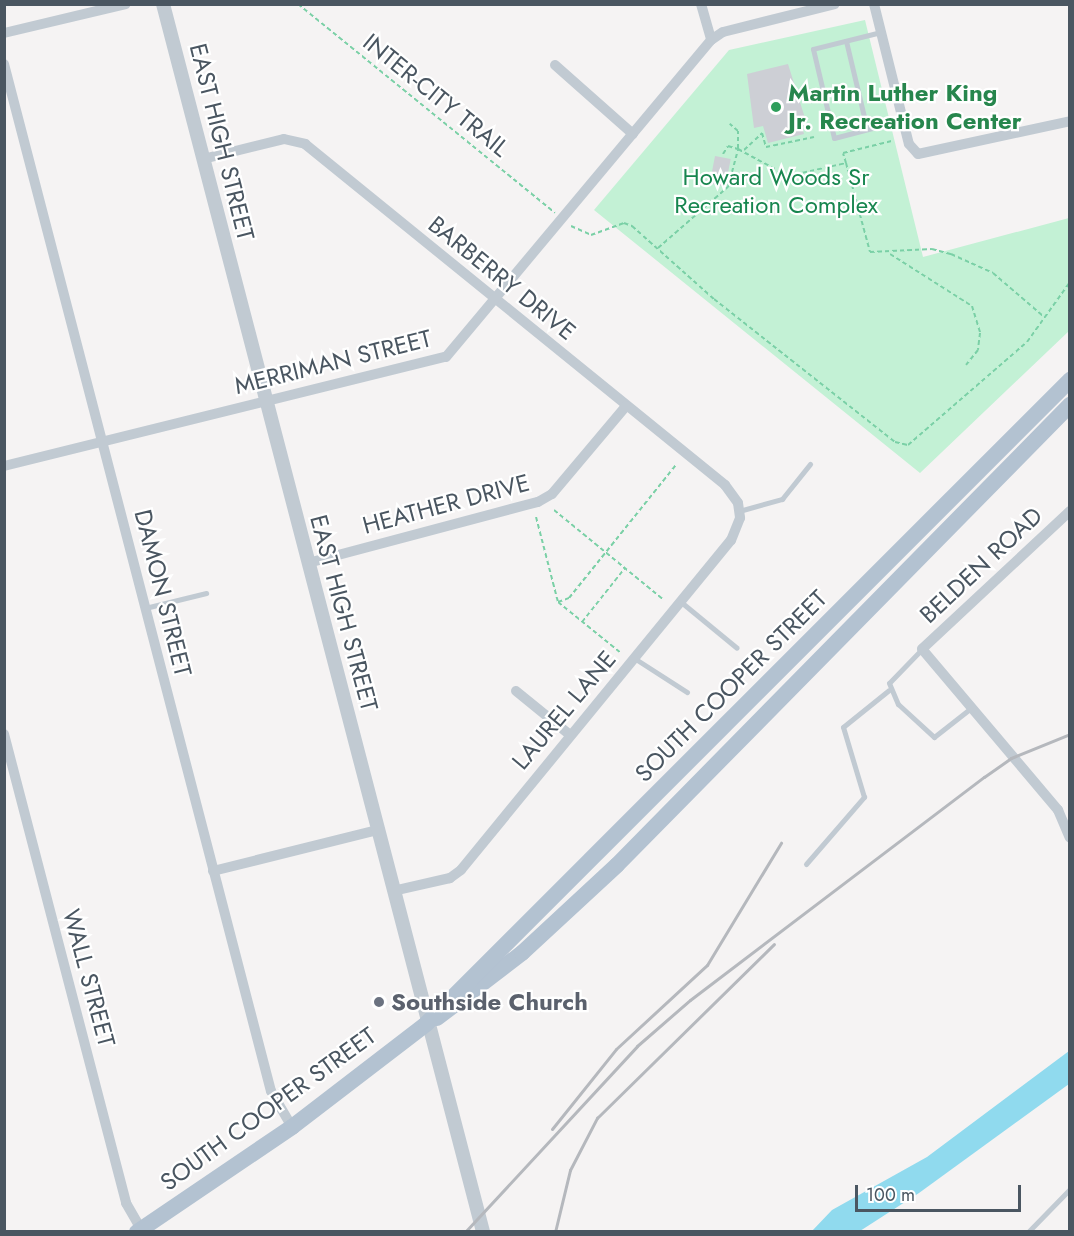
<!DOCTYPE html>
<html>
<head>
<meta charset="utf-8">
<style>
	body { margin:0 }
	#map { position:relative; width:1074px; height:1236px; overflow:hidden; background:#f5f3f3; font-family:Jost,sans-serif }
	div>[style] { position:absolute }
	.green>* { inset:0; background:#c3f1d5 }
	.water>* { inset:0; background:#90daee }
	.building>* { inset:0; background:#cdcfd5; transform-origin:0 0 }
	.path>* { height:2px; margin-top:-1px; transform-origin:0; background:repeating-linear-gradient(90deg,#7ad0a6 0 4.5px,transparent 0 7.5px) }
	.service>* { height:5px; margin:-2.5px; padding:0 2.5px; transform-origin:2.5px; border-radius:2.5px; background:#c1cad2 }
	.minor>* { height:10px; margin:-5px; padding:0 5px; transform-origin:5px; border-radius:5px; background:#c1cad2 }
	.tertiary>* { height:14px; margin:-7px; padding:0 7px; transform-origin:7px; border-radius:7px; background:#c1cad2 }
	.primary>* { height:16px; margin:-8px; padding:0 8px; transform-origin:8px; border-radius:8px; background:#b3c2d1 }
	.rail>* { height:3px; margin:-1.5px; padding:0 1.5px; transform-origin:1.5px; border-radius:1.5px; background:#b5b8bd }
	.dots>* { width:16px; height:16px; translate:-50% -50%; box-sizing:border-box; border:3px solid #fff; border-radius:50% }
	span { translate:-50% -50%; white-space:nowrap; text-align:center; line-height:1.15; -webkit-text-stroke:4.5px #fff; paint-order:stroke }
	.leisure-label { font-size:24px; color:#27864d; font-weight:700 }
	.left { translate:0 -50%; text-align:left }
	.street-label { font-size:24px; color:#4a5661 }
	.park-label { font-size:24px; color:#17864f }
	.worship-label { font-size:24px; color:#5b616d; font-weight:700 }
	.frame { position:absolute; inset:0; border:6px solid #4a5661; pointer-events:none }
	.scale { position:absolute; left:855px; top:1185px; width:166px; height:27px; box-sizing:border-box; border:3px solid #4a5661; border-top:0; padding-left:8px; font-size:18px; line-height:21px; white-space:nowrap; color:#4a5661; -webkit-text-stroke:4px #fff; paint-order:stroke }
</style>
</head>
<body>
<div id="map">
	<div class="green">
		<div style="clip-path:polygon(865px 20px,923px 257px,1069px 218px,1069px 331px,920px 473px,594px 210px,729px 50px)"></div>
	</div>
	<div class="water">
		<div style="clip-path:polygon(1069px 1051px,1069px 1084px,919px 1193px,860px 1231px,812px 1231px,832px 1210px,927px 1157px)"></div>
	</div>
	<div class="building">
		<div style="clip-path:polygon(788px 64px,805px 118px,800px 120px,804px 134px,768px 143px,763px 126px,754px 128px,747px 74px)"></div>
		<div style="left:715px;top:156px;width:16px;height:28px;rotate:11deg"></div>
	</div>
	<div class="path">
		<div style="left:298px;top:4px;width:331px;rotate:39.1deg"></div>
		<div style="left:744px;top:150px;width:25px;rotate:-43deg"></div>
		<div style="left:762px;top:133px;width:15px;rotate:74deg"></div>
		<div style="left:766px;top:147px;width:49px;rotate:-11.8deg"></div>
		<div style="left:723px;top:154px;width:9px;rotate:-58deg"></div>
		<div style="left:728px;top:146px;width:10px;rotate:17deg"></div>
		<div style="left:738px;top:149px;width:18px;rotate:-90deg"></div>
		<div style="left:738px;top:131px;width:11px;rotate:-139deg"></div>
		<div style="left:846px;top:163px;width:10px;rotate:-107deg"></div>
		<div style="left:843px;top:153px;width:50px;rotate:-13.8deg"></div>
		<div style="left:571px;top:226px;width:22px;rotate:24deg"></div>
		<div style="left:591px;top:235px;width:35px;rotate:-20deg"></div>
		<div style="left:624px;top:223px;width:9px;rotate:21deg"></div>
		<div style="left:632px;top:226px;width:110px;rotate:41.7deg"></div>
		<div style="left:714px;top:299px;width:231px;rotate:38.3deg"></div>
		<div style="left:895px;top:442px;width:13px;rotate:13deg"></div>
		<div style="left:908px;top:445px;width:157px;rotate:-40.9deg"></div>
		<div style="left:1027px;top:342px;width:74px;rotate:-54.4deg"></div>
		<div style="left:658px;top:248px;width:93px;rotate:-41.1deg"></div>
		<div style="left:728px;top:187px;width:39px;rotate:-75deg"></div>
		<div style="left:738px;top:149px;width:57px;rotate:28.4deg"></div>
		<div style="left:788px;top:176px;width:59px;rotate:-12.6deg"></div>
		<div style="left:846px;top:163px;width:92px;rotate:74.9deg"></div>
		<div style="left:870px;top:252px;width:62px;rotate:-2.8deg"></div>
		<div style="left:932px;top:249px;width:20px;rotate:15deg"></div>
		<div style="left:951px;top:254px;width:46px;rotate:24.3deg"></div>
		<div style="left:993px;top:273px;width:66px;rotate:40.7deg"></div>
		<div style="left:890px;top:254px;width:97px;rotate:32.4deg"></div>
		<div style="left:972px;top:306px;width:28px;rotate:73deg"></div>
		<div style="left:980px;top:333px;width:17px;rotate:97deg"></div>
		<div style="left:978px;top:350px;width:19px;rotate:129deg"></div>
		<div style="left:554px;top:510px;width:142px;rotate:39.3deg"></div>
		<div style="left:536px;top:517px;width:88px;rotate:75.5deg"></div>
		<div style="left:558px;top:602px;width:81px;rotate:39deg"></div>
		<div style="left:558px;top:602px;width:12px;rotate:-20deg"></div>
		<div style="left:569px;top:598px;width:171px;rotate:-51.2deg"></div>
		<div style="left:582px;top:622px;width:69px;rotate:-51.5deg"></div>
	</div>
	<div class="service">
		<div style="left:881px;top:32px;width:70px;rotate:166deg"></div>
		<div style="left:813px;top:49px;width:91px;rotate:76.7deg"></div>
		<div style="left:834px;top:138px;width:71px;rotate:-14.6deg"></div>
		<div style="left:846px;top:41px;width:90px;rotate:76.6deg"></div>
		<div style="left:739px;top:511px;width:45px;rotate:-15.6deg"></div>
		<div style="left:782px;top:499px;width:45px;rotate:-51.3deg"></div>
		<div style="left:681px;top:602px;width:72px;rotate:39.4deg"></div>
		<div style="left:145px;top:608px;width:63px;rotate:-13.8deg"></div>
		<div style="left:922px;top:649px;width:47px;rotate:134.1deg"></div>
		<div style="left:889px;top:683px;width:23px;rotate:67deg"></div>
		<div style="left:898px;top:704px;width:49px;rotate:42.5deg"></div>
		<div style="left:934px;top:737px;width:47px;rotate:-38.1deg"></div>
		<div style="left:634px;top:658px;width:63px;rotate:32.7deg"></div>
		<div style="left:806px;top:864px;width:89px;rotate:-49.1deg"></div>
		<div style="left:864px;top:797px;width:73px;rotate:-106.7deg"></div>
		<div style="left:843px;top:727px;width:59px;rotate:-38.8deg"></div>
		<div style="left:1028px;top:1232px;width:60px;rotate:-45.7deg"></div>
	</div>
	<div class="minor">
		<div style="left:701px;top:4px;width:37px;rotate:74deg"></div>
		<div style="left:874px;top:4px;width:144px;rotate:76deg"></div>
		<div style="left:909px;top:144px;width:13px;rotate:48deg"></div>
		<div style="left:918px;top:154px;width:156px;rotate:-12.2deg"></div>
		<div style="left:4px;top:33px;width:125px;rotate:-13.4deg"></div>
		<div style="left:4px;top:64px;width:1061px;rotate:75.43deg"></div>
		<div style="left:271px;top:1091px;width:42px;rotate:59.7deg"></div>
		<div style="left:555px;top:65px;width:104px;rotate:41.5deg"></div>
		<div style="left:203px;top:159px;width:83px;rotate:-13.9deg"></div>
		<div style="left:284px;top:139px;width:22px;rotate:13deg"></div>
		<div style="left:305px;top:144px;width:541px;rotate:39.07deg"></div>
		<div style="left:725px;top:485px;width:22px;rotate:54deg"></div>
		<div style="left:738px;top:503px;width:15px;rotate:82deg"></div>
		<div style="left:740px;top:518px;width:24px;rotate:112deg"></div>
		<div style="left:731px;top:540px;width:426px;rotate:129.3deg"></div>
		<div style="left:461px;top:870px;width:14px;rotate:144deg"></div>
		<div style="left:450px;top:878px;width:58px;rotate:167.2deg"></div>
		<div style="left:4px;top:466px;width:455px;rotate:-13.9deg"></div>
		<div style="left:446px;top:357px;width:413px;rotate:-50.1deg"></div>
		<div style="left:711px;top:40px;width:14px;rotate:-34deg"></div>
		<div style="left:723px;top:32px;width:115px;rotate:-14deg"></div>
		<div style="left:1070px;top:511px;width:202px;rotate:137deg"></div>
		<div style="left:922px;top:649px;width:211px;rotate:49.8deg"></div>
		<div style="left:1058px;top:810px;width:30px;rotate:67deg"></div>
		<div style="left:308px;top:563px;width:238px;rotate:-14.9deg"></div>
		<div style="left:538px;top:502px;width:16px;rotate:-30deg"></div>
		<div style="left:552px;top:494px;width:115px;rotate:-49.9deg"></div>
		<div style="left:516px;top:691px;width:70px;rotate:39.2deg"></div>
		<div style="left:4px;top:734px;width:485px;rotate:75.4deg"></div>
		<div style="left:126px;top:1203px;width:30px;rotate:60deg"></div>
		<div style="left:213px;top:871px;width:170px;rotate:-14deg"></div>
	</div>
	<div class="tertiary">
		<div style="left:163px;top:4px;width:1269px;rotate:75.39deg"></div>
	</div>
	<div class="primary">
		<div style="left:437px;top:1018px;width:107px;rotate:-37.4deg"></div>
		<div style="left:522px;top:953px;width:129px;rotate:-42.8deg"></div>
		<div style="left:617px;top:865px;width:646px;rotate:-45.44deg"></div>
		<div style="left:137px;top:1232px;width:187px;rotate:-34.1deg"></div>
		<div style="left:292px;top:1127px;width:169px;rotate:-37.5deg"></div>
		<div style="left:426px;top:1024px;width:911px;rotate:-45deg"></div>
	</div>
	<div class="rail">
		<div style="left:552px;top:1129px;width:102px;rotate:-51.3deg"></div>
		<div style="left:616px;top:1049px;width:124px;rotate:-42.7deg"></div>
		<div style="left:707px;top:965px;width:143px;rotate:-58.8deg"></div>
		<div style="left:465px;top:1232px;width:253px;rotate:-47.2deg"></div>
		<div style="left:637px;top:1046px;width:70px;rotate:-41deg"></div>
		<div style="left:690px;top:1000px;width:369px;rotate:-37.2deg"></div>
		<div style="left:984px;top:777px;width:33px;rotate:-35deg"></div>
		<div style="left:1011px;top:758px;width:64px;rotate:-22.1deg"></div>
		<div style="left:555px;top:1232px;width:64px;rotate:-76.4deg"></div>
		<div style="left:570px;top:1170px;width:59px;rotate:-62.6deg"></div>
		<div style="left:597px;top:1118px;width:248px;rotate:-44.5deg"></div>
	</div>
	<div class="dots">
		<div style="left:776px;top:107px;background:#2e9e5b"></div>
		<div style="left:379px;top:1002px;background:#6b7280"></div>
	</div>
	<div class="leisure-label">
		<span class="left" style="left:788px;top:107px">Martin Luther King<br>Jr. Recreation Center</span>
	</div>
	<div class="street-label">
		<span style="left:436px;top:95px;rotate:39deg">INTER-CITY TRAIL</span>
		<span style="left:222px;top:142px;rotate:76deg">EAST HIGH STREET</span>
		<span style="left:502px;top:278px;rotate:39deg">BARBERRY DRIVE</span>
		<span style="left:333px;top:362px;rotate:-14deg">MERRIMAN STREET</span>
		<span style="left:446px;top:504px;rotate:-15deg">HEATHER DRIVE</span>
		<span style="left:981px;top:565px;rotate:-43deg">BELDEN ROAD</span>
		<span style="left:163px;top:593px;rotate:76deg">DAMON STREET</span>
		<span style="left:344px;top:613px;rotate:75deg">EAST HIGH STREET</span>
		<span style="left:731px;top:686px;rotate:-45deg">SOUTH COOPER STREET</span>
		<span style="left:564px;top:710px;rotate:-50deg">LAUREL LANE</span>
		<span style="left:89px;top:978px;rotate:75deg">WALL STREET</span>
		<span style="left:268px;top:1109px;rotate:-36deg">SOUTH COOPER STREET</span>
	</div>
	<div class="park-label">
		<span style="left:776px;top:191px">Howard Woods Sr<br>Recreation Complex</span>
	</div>
	<div class="worship-label">
		<span class="left" style="left:391px;top:1002px">Southside Church</span>
	</div>
	<div class="frame"></div>
	<div class="scale">100 m</div>
</div>
</body>
</html>
